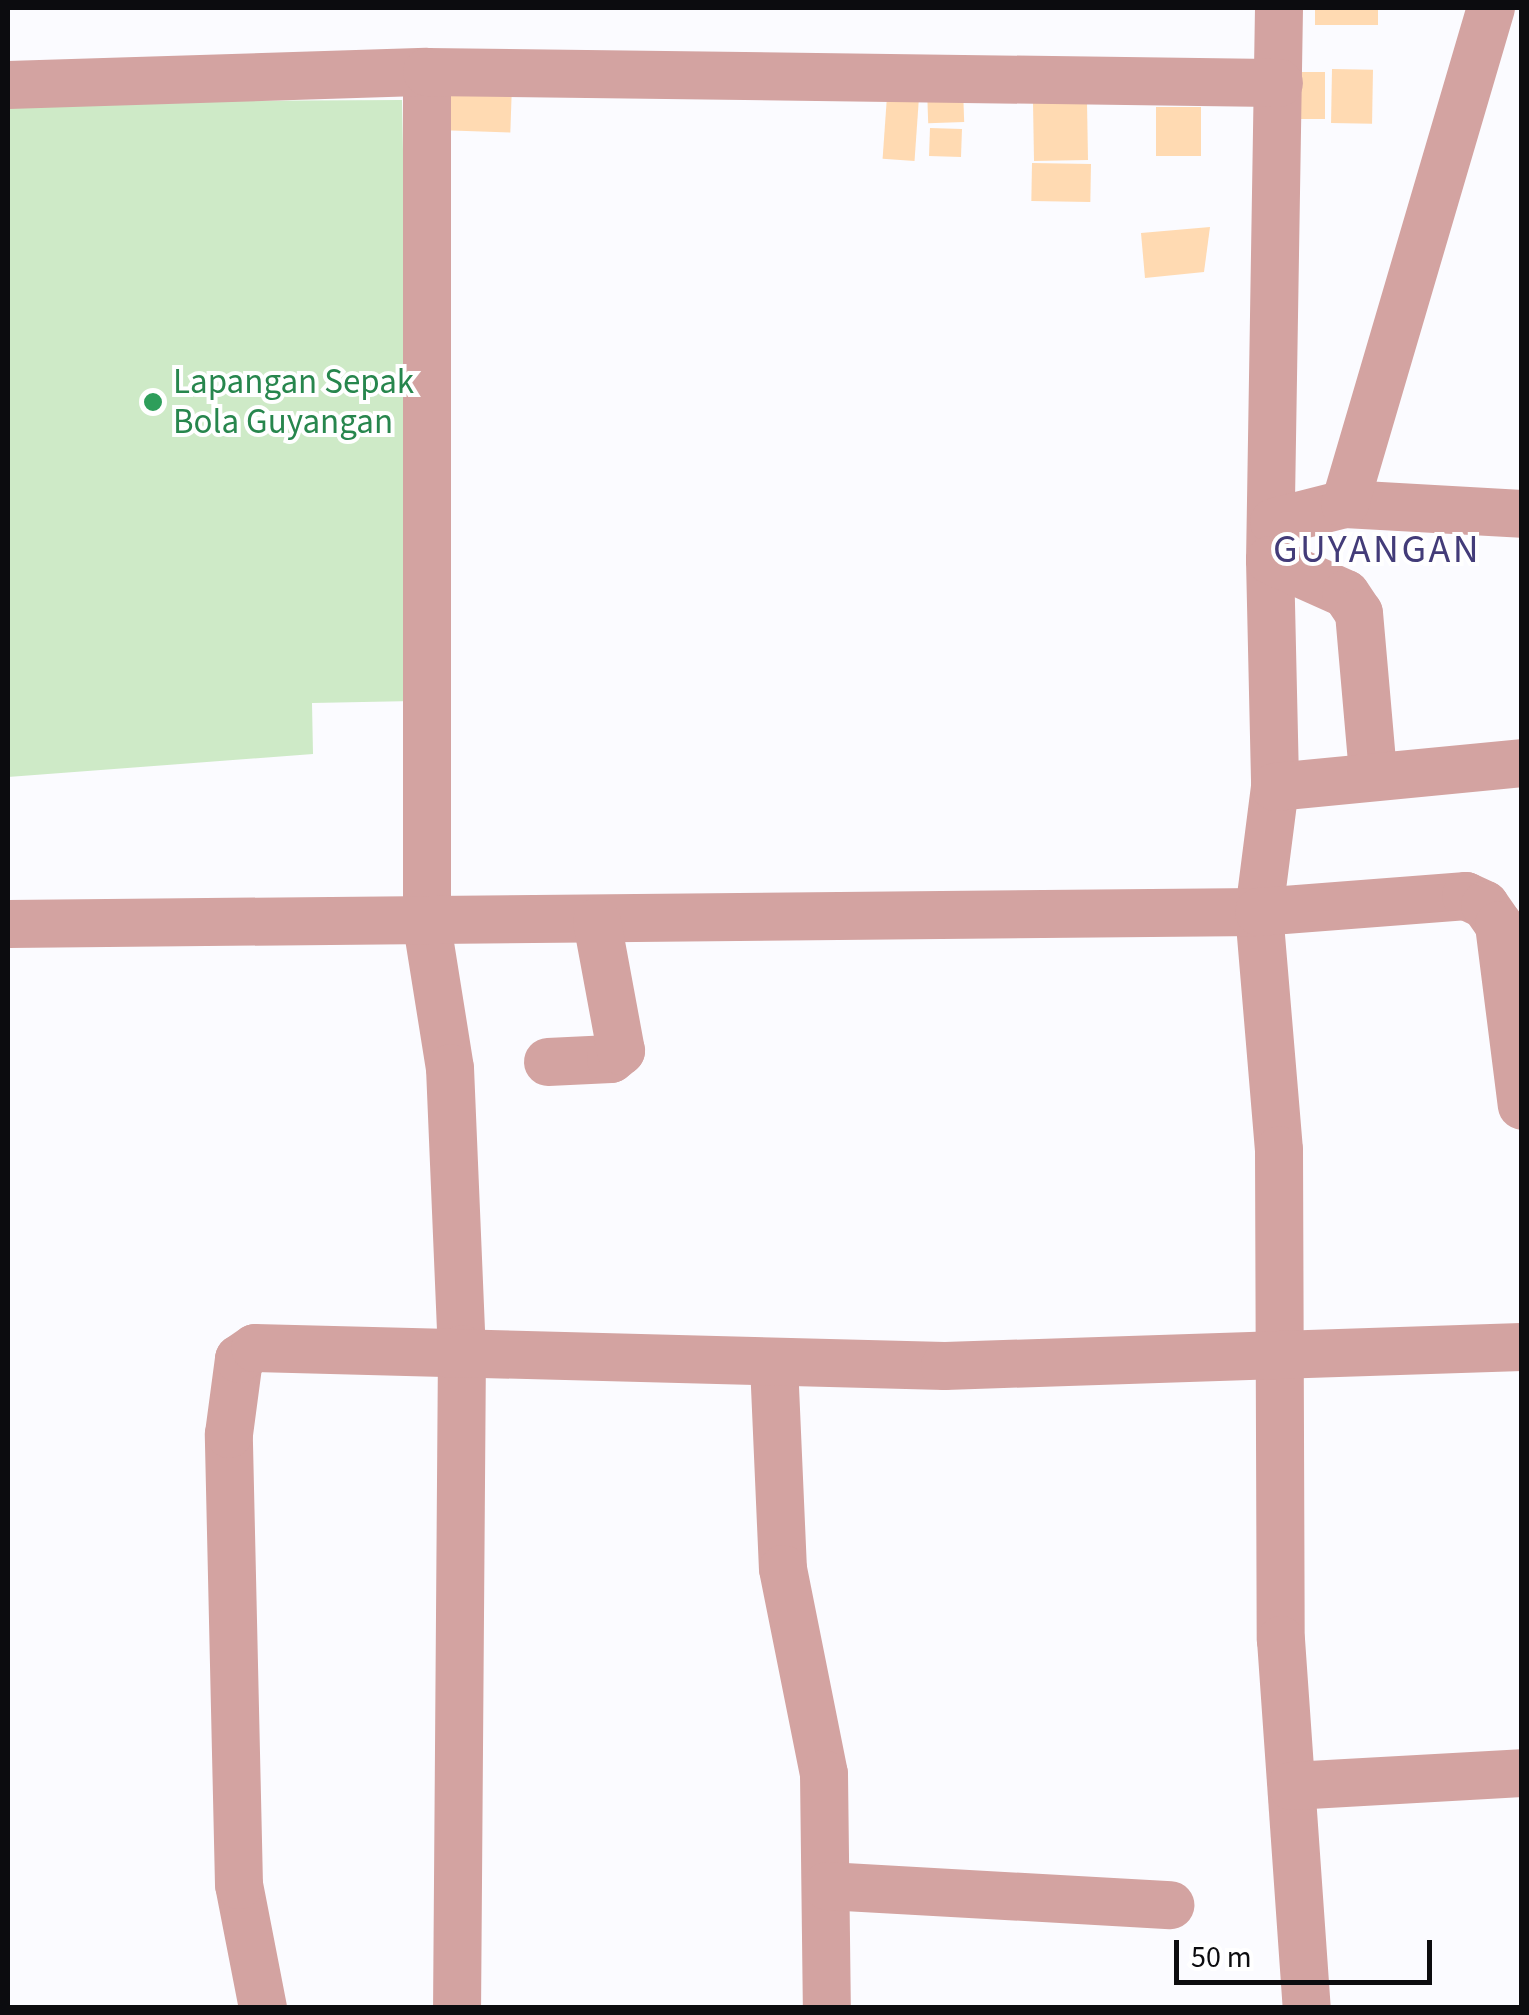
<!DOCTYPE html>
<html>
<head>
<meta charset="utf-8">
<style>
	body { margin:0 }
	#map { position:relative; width:1529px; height:2015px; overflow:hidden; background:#fbfbff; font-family:"Source Sans 3",sans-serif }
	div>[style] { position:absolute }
	.green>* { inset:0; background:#ceeac7 }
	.building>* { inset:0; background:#ffdab2; transform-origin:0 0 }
	.minor>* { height:48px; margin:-24px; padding:0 24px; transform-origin:24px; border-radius:24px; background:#d3a3a1 }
	.dots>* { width:28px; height:28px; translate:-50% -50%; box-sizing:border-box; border:5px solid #fff; border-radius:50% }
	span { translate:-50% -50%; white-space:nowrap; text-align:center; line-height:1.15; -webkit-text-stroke:8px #fff; paint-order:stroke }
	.leisure-label { font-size:35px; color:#27864d }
	.left { translate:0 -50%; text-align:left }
	.quarter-label { font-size:40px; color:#433c79; letter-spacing:2.5px }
	.frame { position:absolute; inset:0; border:10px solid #0c0c0f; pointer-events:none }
	.scale { position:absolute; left:1174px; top:1940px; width:258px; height:45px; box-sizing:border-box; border:5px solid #0c0c0f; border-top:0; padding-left:12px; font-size:30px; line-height:35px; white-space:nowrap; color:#0c0c0f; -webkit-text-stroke:8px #fff; paint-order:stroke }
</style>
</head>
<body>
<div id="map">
	<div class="green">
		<div style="clip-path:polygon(402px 100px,414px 701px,312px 703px,313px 754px,8px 777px,8px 102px)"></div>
	</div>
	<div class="building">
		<div style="left:1315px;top:8px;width:63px;height:17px"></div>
		<div style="left:1332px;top:69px;width:41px;height:54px;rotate:1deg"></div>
		<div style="left:1298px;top:72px;width:27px;height:47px"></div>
		<div style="left:439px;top:83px;width:73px;height:47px;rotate:2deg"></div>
		<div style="left:963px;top:88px;width:34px;height:36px;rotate:88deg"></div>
		<div style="left:887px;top:96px;width:32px;height:63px;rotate:4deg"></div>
		<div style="left:1087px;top:102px;width:58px;height:54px;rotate:89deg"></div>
		<div style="left:1156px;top:107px;width:45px;height:49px"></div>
		<div style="left:930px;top:128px;width:32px;height:28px;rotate:2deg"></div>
		<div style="left:1032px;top:163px;width:59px;height:38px;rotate:1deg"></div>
		<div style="clip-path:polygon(1210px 227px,1204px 272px,1145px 278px,1141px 233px)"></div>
	</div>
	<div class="minor">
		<div style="left:1279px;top:8px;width:552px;rotate:90.93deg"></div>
		<div style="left:1270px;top:560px;width:227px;rotate:88.7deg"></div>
		<div style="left:1275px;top:787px;width:126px;rotate:97.3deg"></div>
		<div style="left:1259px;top:912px;width:239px;rotate:85.2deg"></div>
		<div style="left:1279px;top:1150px;width:490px;rotate:89.8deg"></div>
		<div style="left:1281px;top:1640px;width:369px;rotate:86deg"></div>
		<div style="left:427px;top:72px;width:853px;rotate:90deg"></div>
		<div style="left:427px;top:925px;width:145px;rotate:80.9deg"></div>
		<div style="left:450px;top:1068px;width:281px;rotate:87.6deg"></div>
		<div style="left:462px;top:1349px;width:659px;rotate:90.43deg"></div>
		<div style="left:8px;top:85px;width:419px;rotate:-1.8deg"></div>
		<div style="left:427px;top:72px;width:852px;rotate:0.74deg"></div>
		<div style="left:1345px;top:504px;width:177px;rotate:3.2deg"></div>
		<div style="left:1274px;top:522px;width:73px;rotate:-14.2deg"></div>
		<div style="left:1345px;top:504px;width:517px;rotate:-73.6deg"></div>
		<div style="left:1270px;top:560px;width:83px;rotate:24.1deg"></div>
		<div style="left:1346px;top:594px;width:23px;rotate:56deg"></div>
		<div style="left:1359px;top:613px;width:161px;rotate:85deg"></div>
		<div style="left:1275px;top:787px;width:248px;rotate:-5.5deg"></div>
		<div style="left:8px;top:924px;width:1251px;rotate:-0.55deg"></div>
		<div style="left:1259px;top:912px;width:208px;rotate:-4.4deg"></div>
		<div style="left:1466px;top:896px;width:21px;rotate:25deg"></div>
		<div style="left:1485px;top:905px;width:24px;rotate:55deg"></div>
		<div style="left:1499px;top:925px;width:182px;rotate:82.8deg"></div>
		<div style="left:548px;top:1062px;width:63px;rotate:-2.7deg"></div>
		<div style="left:611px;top:1059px;width:13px;rotate:-39deg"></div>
		<div style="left:621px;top:1051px;width:131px;rotate:-100.5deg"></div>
		<div style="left:774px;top:1364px;width:205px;rotate:87.5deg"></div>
		<div style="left:783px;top:1569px;width:209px;rotate:78.7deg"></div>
		<div style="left:824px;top:1774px;width:234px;rotate:89.3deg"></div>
		<div style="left:1292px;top:1786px;width:230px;rotate:-3.2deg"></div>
		<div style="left:827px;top:1886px;width:344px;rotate:3.2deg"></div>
		<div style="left:263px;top:2008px;width:125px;rotate:-101deg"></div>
		<div style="left:239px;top:1885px;width:451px;rotate:-91.3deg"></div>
		<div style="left:229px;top:1434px;width:76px;rotate:-82.4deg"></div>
		<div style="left:239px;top:1359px;width:19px;rotate:-35deg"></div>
		<div style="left:255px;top:1348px;width:690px;rotate:1.49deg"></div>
		<div style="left:945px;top:1366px;width:577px;rotate:-1.89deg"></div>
	</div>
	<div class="dots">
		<div style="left:153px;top:402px;background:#2e9e5b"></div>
	</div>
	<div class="leisure-label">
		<span class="left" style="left:173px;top:402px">Lapangan Sepak<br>Bola Guyangan</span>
	</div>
	<div class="quarter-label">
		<span style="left:1377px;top:550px">GUYANGAN</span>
	</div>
	<div class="frame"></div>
	<div class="scale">50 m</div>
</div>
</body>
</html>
